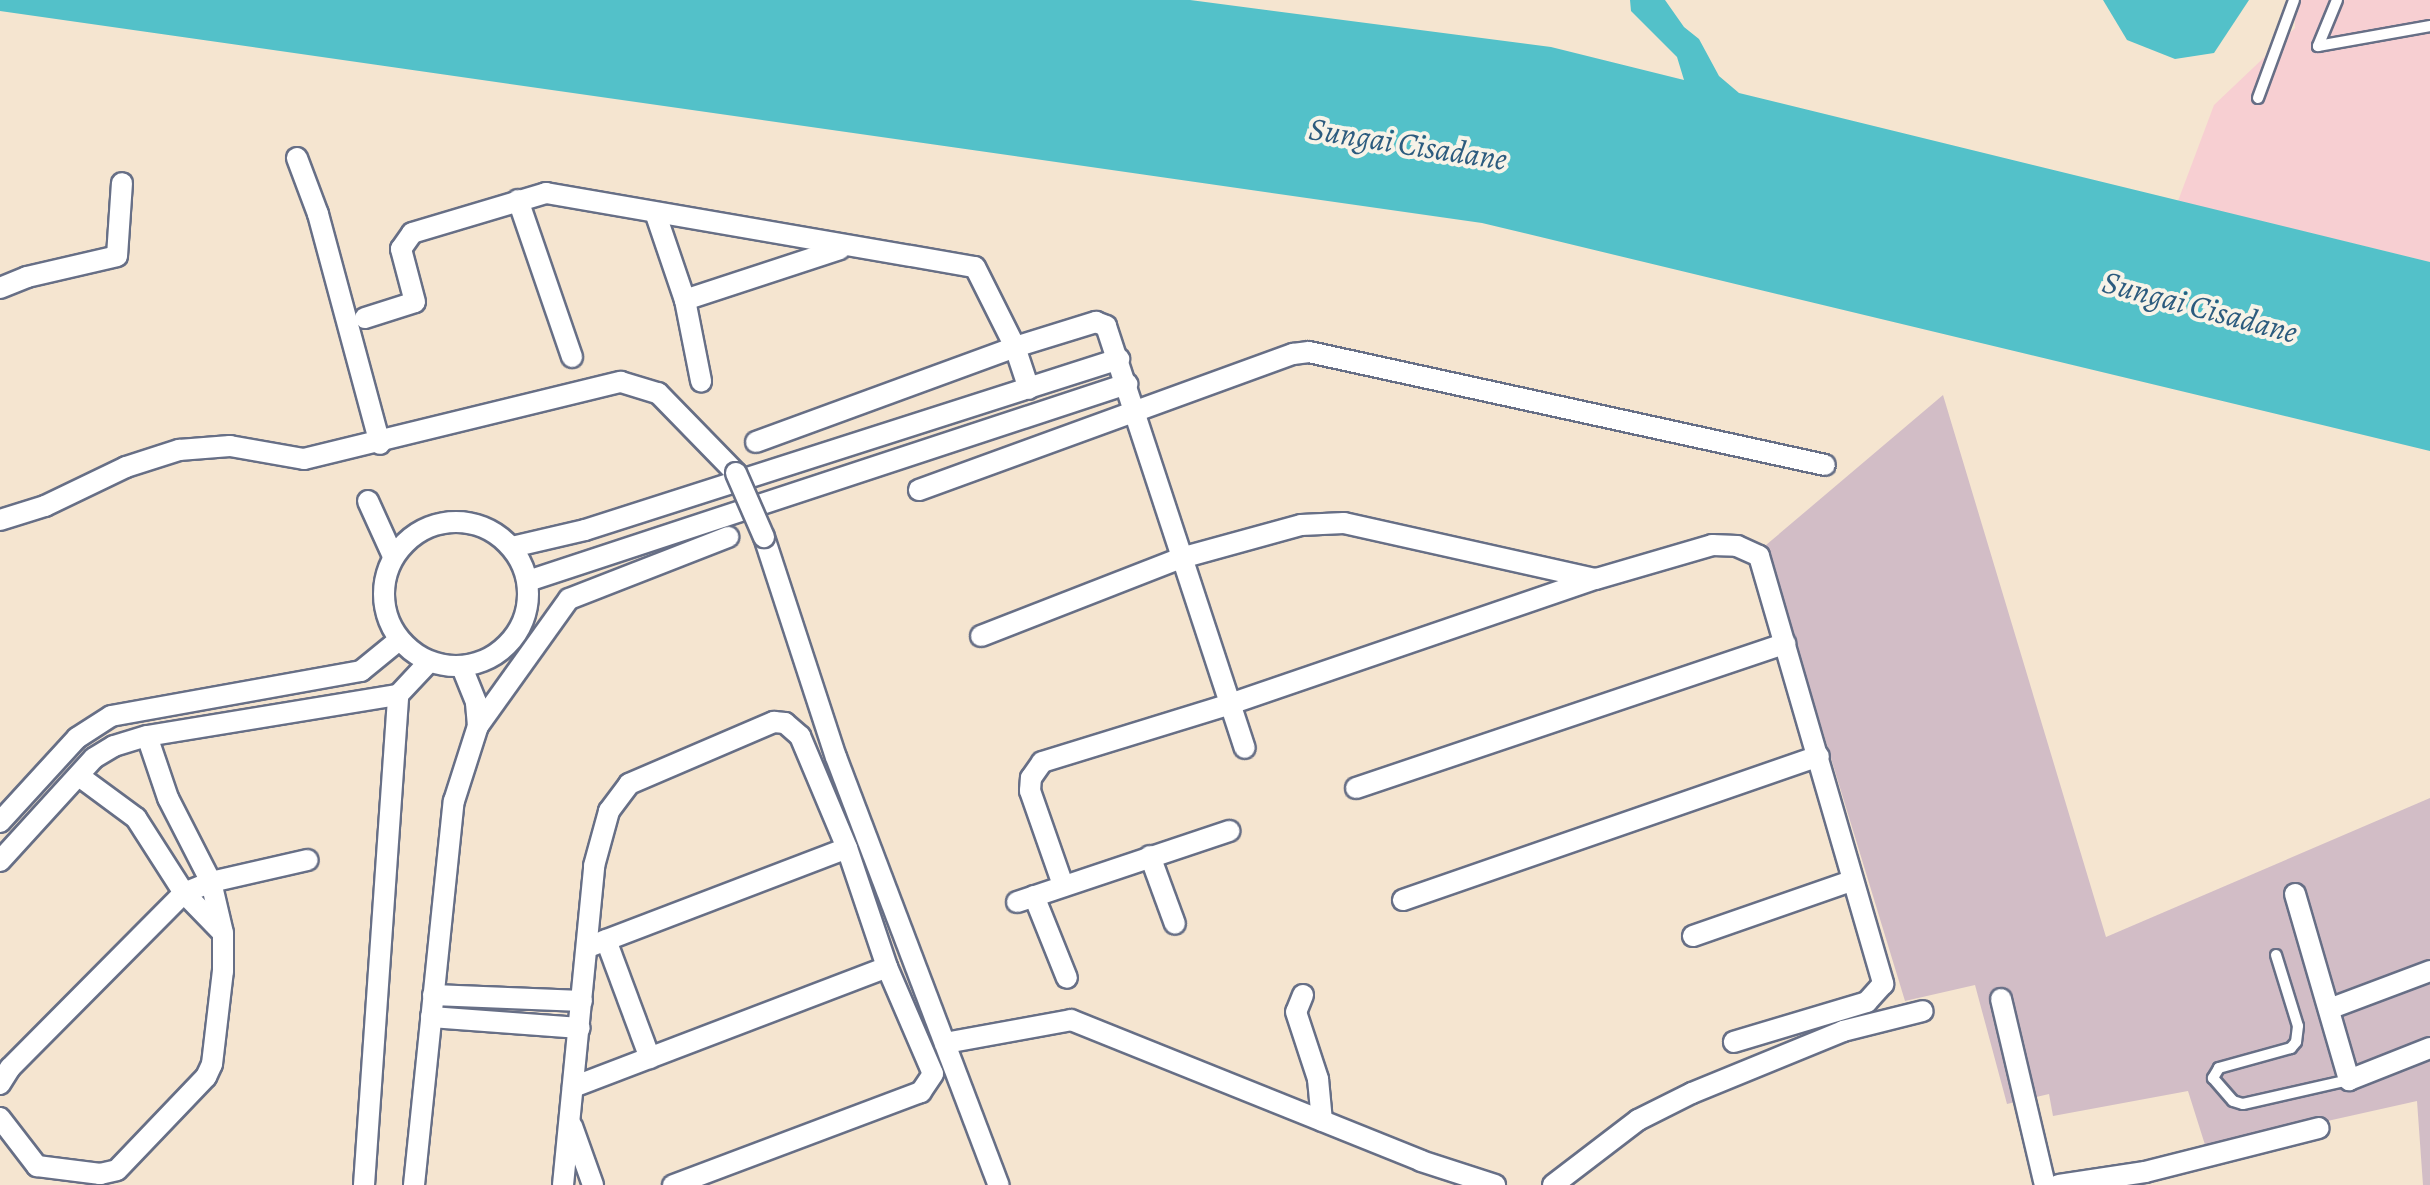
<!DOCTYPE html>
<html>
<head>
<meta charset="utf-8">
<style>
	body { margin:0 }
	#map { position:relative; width:2430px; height:1185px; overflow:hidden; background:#f5e5d0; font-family:Alegreya,serif }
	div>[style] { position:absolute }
	.built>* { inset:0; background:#f7cfd2 }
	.industrial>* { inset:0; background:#d2bdc6 }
	.water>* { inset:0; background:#53c1c9 }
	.roads { filter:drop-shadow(2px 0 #676f86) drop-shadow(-2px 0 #676f86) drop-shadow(0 2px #676f86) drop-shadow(0 -2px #676f86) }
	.lane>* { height:10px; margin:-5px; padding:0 5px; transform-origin:5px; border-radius:5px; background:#fff }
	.street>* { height:20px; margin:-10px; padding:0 10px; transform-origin:10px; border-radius:10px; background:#fff }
	.street>.ring { margin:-10px; padding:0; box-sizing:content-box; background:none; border:20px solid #fff; border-radius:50% }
	.bridges { filter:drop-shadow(2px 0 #676f86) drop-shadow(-2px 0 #676f86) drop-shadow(0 2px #676f86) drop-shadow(0 -2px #676f86) }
	.street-bridge>* { height:20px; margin:-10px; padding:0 10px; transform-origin:10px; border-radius:10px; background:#fff }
	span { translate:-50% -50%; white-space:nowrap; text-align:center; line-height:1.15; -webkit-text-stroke:8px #f7f3e8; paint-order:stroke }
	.water-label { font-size:32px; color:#2c5b7e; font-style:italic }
</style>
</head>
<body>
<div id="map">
	<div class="built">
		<div style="clip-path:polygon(2294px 0,2430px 0,2430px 262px,2178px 201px,2214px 105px,2295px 28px)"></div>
	</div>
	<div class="industrial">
		<div style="clip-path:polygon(1943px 395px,2106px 937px,2430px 798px,2430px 1185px,2423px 1185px,2417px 1101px,2206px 1148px,2188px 1091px,2053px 1116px,2049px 1094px,2007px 1104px,1975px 985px,1905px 1001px,1766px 545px)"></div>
	</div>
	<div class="water">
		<div style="clip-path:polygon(0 0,1190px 0,1551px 47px,1684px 80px,1677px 57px,1631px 11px,1630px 0,1665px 0,1684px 27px,1699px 39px,1719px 76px,1739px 93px,2430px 262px,2430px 451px,1482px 223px,0 11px)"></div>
		<div style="clip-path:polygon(2103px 0,2249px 0,2214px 53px,2175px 59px,2127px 40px)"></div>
	</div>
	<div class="roads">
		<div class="lane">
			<div style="left:2337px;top:0;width:50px;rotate:112.4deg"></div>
			<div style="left:2318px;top:46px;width:114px;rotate:-10.1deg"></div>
			<div style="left:2258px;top:98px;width:104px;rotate:-69.8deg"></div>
			<div style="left:2276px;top:955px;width:74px;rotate:72.8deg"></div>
			<div style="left:2298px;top:1026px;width:16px;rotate:97deg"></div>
			<div style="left:2296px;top:1042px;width:8px;rotate:130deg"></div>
			<div style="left:2291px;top:1048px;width:75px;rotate:164.5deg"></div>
			<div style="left:2219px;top:1068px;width:12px;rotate:121deg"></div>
			<div style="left:2213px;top:1078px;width:30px;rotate:49deg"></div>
			<div style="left:2233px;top:1101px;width:10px;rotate:17deg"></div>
			<div style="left:2243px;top:1104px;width:109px;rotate:-12.8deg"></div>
		</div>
		<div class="street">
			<div style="left:297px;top:158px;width:60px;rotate:69.4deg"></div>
			<div style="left:318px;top:214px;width:238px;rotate:74.9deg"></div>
			<div style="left:518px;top:200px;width:166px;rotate:71deg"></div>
			<div style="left:656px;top:215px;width:90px;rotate:71.2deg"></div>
			<div style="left:685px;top:300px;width:83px;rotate:78.8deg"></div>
			<div style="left:0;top:288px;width:29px;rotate:-22deg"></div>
			<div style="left:27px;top:277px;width:92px;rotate:-13.1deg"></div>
			<div style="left:117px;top:256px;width:73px;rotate:-86.1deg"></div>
			<div style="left:685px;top:300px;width:163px;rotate:-18.2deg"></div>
			<div style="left:365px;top:318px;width:52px;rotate:-17.7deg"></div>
			<div style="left:415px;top:302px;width:55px;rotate:-104.8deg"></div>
			<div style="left:401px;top:249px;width:19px;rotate:-55deg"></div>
			<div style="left:412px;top:233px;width:140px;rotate:-16.6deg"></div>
			<div style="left:546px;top:193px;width:435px;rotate:9.8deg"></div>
			<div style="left:975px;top:267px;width:89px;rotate:63.4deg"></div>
			<div style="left:1015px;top:347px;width:44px;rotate:71.6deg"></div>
			<div style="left:756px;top:442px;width:276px;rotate:-20.1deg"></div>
			<div style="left:1015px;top:347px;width:85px;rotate:-17.2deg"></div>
			<div style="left:1096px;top:322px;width:11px;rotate:22deg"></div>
			<div style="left:1106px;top:326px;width:444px;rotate:71.8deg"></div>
			<div style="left:919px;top:490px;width:398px;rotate:-20deg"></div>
			<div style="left:1293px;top:354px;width:16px;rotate:-7deg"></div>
			<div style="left:1309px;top:352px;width:528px;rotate:12.35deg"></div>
			<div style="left:368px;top:501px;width:60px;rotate:65.6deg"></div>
			<div style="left:0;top:520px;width:47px;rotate:-17.3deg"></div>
			<div style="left:45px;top:506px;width:90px;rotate:-25.7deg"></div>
			<div style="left:126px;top:467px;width:56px;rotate:-17.8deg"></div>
			<div style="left:179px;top:450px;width:51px;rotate:-4.5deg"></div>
			<div style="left:230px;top:446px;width:75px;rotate:10deg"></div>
			<div style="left:304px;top:459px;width:326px;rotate:-13.7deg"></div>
			<div style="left:621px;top:382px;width:39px;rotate:17deg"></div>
			<div style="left:658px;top:393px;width:112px;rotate:45.7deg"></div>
			<div class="ring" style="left:384px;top:522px;width:124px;height:124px"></div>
			<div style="left:764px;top:537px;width:231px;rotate:71.9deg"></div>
			<div style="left:836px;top:757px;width:458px;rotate:69.2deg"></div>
			<div style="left:512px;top:547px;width:75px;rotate:-13.1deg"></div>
			<div style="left:585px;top:530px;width:561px;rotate:-17.76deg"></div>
			<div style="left:528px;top:581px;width:631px;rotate:-18.21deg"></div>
			<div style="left:981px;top:636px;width:215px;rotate:-21.3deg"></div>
			<div style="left:1181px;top:558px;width:124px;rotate:-15.4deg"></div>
			<div style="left:1301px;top:525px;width:43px;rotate:-2.7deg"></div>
			<div style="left:1344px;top:523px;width:256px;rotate:12.6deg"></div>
			<div style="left:478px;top:726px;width:156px;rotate:-54.4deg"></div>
			<div style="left:569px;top:599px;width:171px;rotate:-21.3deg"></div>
			<div style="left:79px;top:776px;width:71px;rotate:36.4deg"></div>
			<div style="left:136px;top:818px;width:89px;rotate:57.4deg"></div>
			<div style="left:184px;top:893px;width:53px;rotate:45.8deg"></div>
			<div style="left:1356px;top:788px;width:453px;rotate:-18.6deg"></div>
			<div style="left:0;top:822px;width:114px;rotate:-47.5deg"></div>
			<div style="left:77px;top:738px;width:40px;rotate:-32.9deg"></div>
			<div style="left:111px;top:716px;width:254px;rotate:-10.2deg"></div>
			<div style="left:361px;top:671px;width:49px;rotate:-39.2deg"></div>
			<div style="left:1150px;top:856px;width:72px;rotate:69.8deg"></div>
			<div style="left:0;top:861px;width:139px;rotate:-47.6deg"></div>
			<div style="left:94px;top:758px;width:23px;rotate:-31deg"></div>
			<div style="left:114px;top:746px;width:34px;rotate:-17deg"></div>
			<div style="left:147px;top:736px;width:254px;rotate:-9.3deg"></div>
			<div style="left:398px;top:695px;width:45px;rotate:-46.8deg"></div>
			<div style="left:1063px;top:885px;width:100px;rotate:-109.3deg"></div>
			<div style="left:1030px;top:791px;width:13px;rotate:-86deg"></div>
			<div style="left:1031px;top:778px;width:19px;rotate:-55deg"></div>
			<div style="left:1042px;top:762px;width:197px;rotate:-17.1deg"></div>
			<div style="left:1230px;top:704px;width:387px;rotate:-18.9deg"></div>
			<div style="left:1596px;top:579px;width:121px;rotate:-16.3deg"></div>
			<div style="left:1712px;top:545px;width:25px;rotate:2deg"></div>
			<div style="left:1737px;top:546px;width:24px;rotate:24deg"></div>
			<div style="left:1759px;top:556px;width:446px;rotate:73.8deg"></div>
			<div style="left:1883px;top:984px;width:24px;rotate:132deg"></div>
			<div style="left:1867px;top:1002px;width:139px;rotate:163.3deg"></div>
			<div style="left:2295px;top:894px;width:194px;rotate:73.8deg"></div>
			<div style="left:2349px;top:1080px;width:87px;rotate:-21.6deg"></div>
			<div style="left:1034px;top:896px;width:88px;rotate:68.1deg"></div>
			<div style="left:1403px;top:900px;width:440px;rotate:-19.1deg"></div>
			<div style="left:1017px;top:902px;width:224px;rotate:-18.5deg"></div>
			<div style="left:1693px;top:936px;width:167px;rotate:-19.2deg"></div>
			<div style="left:606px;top:940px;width:126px;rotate:69.6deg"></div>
			<div style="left:588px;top:947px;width:277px;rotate:-20.9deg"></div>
			<div style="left:433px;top:995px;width:149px;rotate:2.3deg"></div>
			<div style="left:1303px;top:995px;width:18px;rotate:112deg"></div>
			<div style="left:1296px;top:1012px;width:71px;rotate:71.8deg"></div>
			<div style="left:1318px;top:1079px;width:42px;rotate:84.6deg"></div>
			<div style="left:2001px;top:999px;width:191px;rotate:76.7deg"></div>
			<div style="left:2329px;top:1009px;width:108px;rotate:-20.6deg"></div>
			<div style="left:431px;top:1017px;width:149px;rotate:4.2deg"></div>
			<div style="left:945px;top:1043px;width:128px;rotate:-10.3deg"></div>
			<div style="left:1071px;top:1020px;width:377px;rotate:21.9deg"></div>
			<div style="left:1421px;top:1161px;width:78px;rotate:18deg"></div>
			<div style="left:0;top:1084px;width:19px;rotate:-58deg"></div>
			<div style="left:10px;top:1068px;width:247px;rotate:-45.2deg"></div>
			<div style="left:184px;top:893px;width:29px;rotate:-22deg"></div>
			<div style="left:211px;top:882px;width:99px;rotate:-12.8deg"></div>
			<div style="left:573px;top:1087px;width:336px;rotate:-20.9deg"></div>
			<div style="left:0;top:1118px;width:61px;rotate:52.4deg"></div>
			<div style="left:37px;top:1166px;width:64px;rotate:7.2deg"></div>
			<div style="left:100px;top:1174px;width:17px;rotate:-13deg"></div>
			<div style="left:117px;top:1170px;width:129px;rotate:-46.3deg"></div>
			<div style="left:206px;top:1077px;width:14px;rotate:-65deg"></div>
			<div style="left:212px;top:1064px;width:94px;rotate:-83.3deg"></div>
			<div style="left:223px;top:971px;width:38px;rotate:-90deg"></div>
			<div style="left:223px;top:933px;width:52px;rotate:-103.2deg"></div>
			<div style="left:211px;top:882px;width:94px;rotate:-117.1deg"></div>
			<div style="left:168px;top:798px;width:65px;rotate:-108.7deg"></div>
			<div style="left:572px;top:1126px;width:63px;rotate:70.4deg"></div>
			<div style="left:364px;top:1185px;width:491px;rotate:-86deg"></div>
			<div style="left:414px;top:1185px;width:386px;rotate:-84.1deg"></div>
			<div style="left:454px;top:801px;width:79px;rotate:-72.3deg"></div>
			<div style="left:478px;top:726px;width:24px;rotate:-95deg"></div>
			<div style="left:476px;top:702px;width:38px;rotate:-112deg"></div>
			<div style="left:563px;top:1185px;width:321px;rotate:-84.4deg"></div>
			<div style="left:594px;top:866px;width:57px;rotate:-74.7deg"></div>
			<div style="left:609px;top:811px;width:34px;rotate:-53deg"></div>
			<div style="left:629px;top:784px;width:158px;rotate:-23.2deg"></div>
			<div style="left:774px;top:722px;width:11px;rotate:5deg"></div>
			<div style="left:785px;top:723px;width:20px;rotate:41deg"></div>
			<div style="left:800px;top:736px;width:121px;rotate:67.2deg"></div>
			<div style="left:847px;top:848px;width:126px;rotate:71.4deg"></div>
			<div style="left:887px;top:967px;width:116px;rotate:66.7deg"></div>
			<div style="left:933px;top:1074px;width:22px;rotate:124deg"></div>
			<div style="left:921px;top:1092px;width:265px;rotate:159.4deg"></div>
			<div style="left:1553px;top:1185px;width:107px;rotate:-37.4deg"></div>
			<div style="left:1638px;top:1120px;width:60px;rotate:-26.6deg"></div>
			<div style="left:1692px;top:1093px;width:163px;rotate:-22.3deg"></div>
			<div style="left:1843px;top:1031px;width:82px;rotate:-14deg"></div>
			<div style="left:2059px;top:1185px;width:87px;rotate:-8.6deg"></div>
			<div style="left:2145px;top:1172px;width:179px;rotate:-14.2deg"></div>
		</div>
	</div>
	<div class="bridges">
		<div class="street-bridge">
			<div style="left:736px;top:473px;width:70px;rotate:66.4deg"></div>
		</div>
	</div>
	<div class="water-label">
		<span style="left:1408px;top:144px;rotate:9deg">Sungai Cisadane</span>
		<span style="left:2200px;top:307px;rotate:15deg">Sungai Cisadane</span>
	</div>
</div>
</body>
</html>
